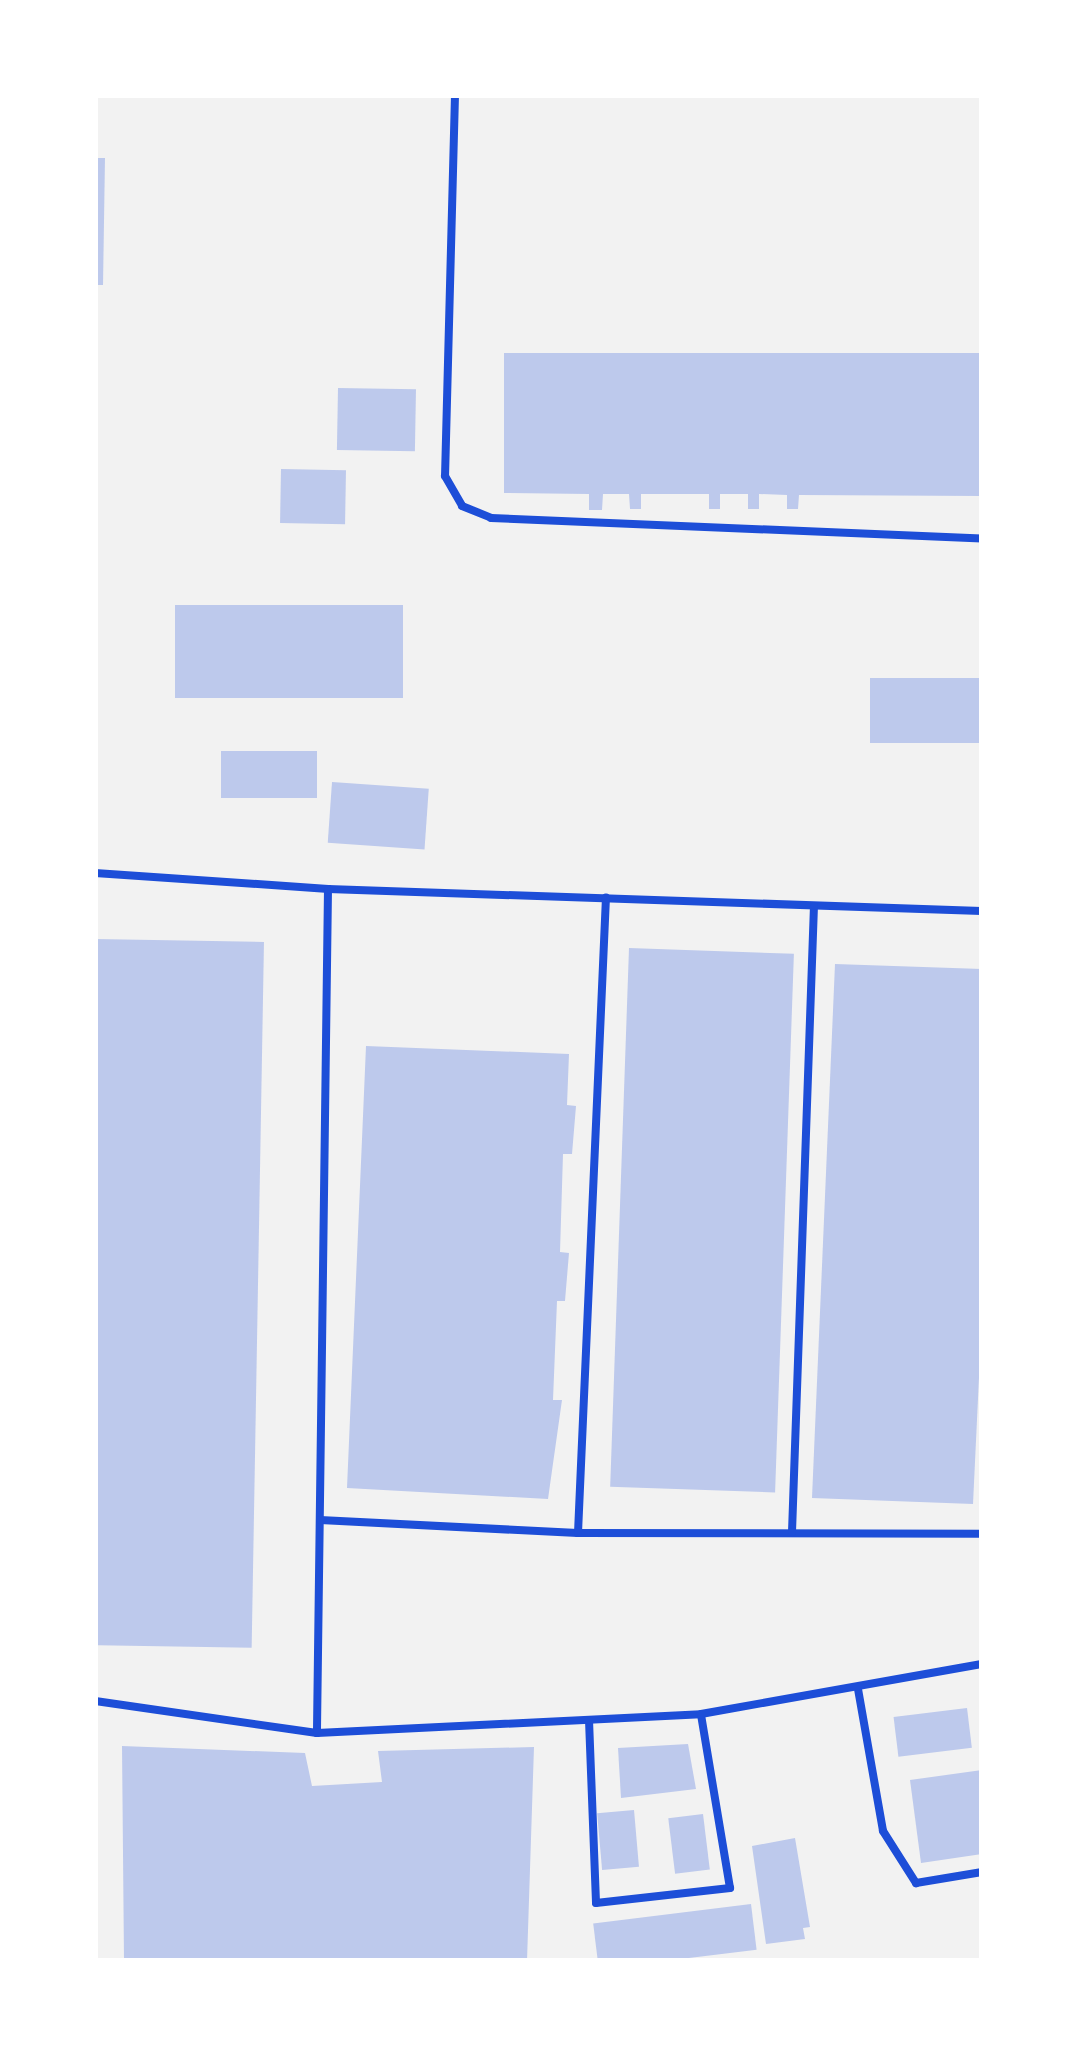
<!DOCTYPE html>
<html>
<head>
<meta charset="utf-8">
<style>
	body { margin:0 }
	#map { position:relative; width:1077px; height:2056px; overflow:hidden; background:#f2f2f2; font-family:Literata,serif }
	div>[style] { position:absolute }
	.building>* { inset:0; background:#bdc9ec; transform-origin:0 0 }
	.service>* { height:8px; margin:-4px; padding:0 4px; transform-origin:4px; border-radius:4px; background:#1d4ed8 }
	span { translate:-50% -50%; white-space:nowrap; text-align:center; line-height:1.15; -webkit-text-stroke:10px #fff; paint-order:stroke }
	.frame { position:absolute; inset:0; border:98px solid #fff; pointer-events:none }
</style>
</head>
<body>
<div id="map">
	<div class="building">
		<div style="clip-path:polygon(95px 158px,105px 158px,103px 285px,95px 285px)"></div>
		<div style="clip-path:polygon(504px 353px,982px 353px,982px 496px,799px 495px,798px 509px,787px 509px,787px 495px,759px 494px,759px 509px,748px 509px,748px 494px,720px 494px,720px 509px,709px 509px,709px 494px,641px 494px,641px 509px,630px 509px,629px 494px,603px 494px,602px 510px,589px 510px,589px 494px,504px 493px)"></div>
		<div style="left:338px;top:388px;width:78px;height:62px;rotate:1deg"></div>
		<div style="left:281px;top:469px;width:65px;height:54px;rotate:1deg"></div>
		<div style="left:175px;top:605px;width:228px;height:93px"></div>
		<div style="left:870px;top:678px;width:112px;height:65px"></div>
		<div style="left:221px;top:751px;width:96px;height:47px"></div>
		<div style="left:332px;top:782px;width:97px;height:61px;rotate:4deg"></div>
		<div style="left:95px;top:939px;width:169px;height:706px;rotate:1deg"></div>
		<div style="left:629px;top:948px;width:165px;height:539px;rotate:2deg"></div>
		<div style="clip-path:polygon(835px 964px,982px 969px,982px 1314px,973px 1504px,812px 1498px)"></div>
		<div style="clip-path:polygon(366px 1046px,569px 1054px,567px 1105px,576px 1106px,572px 1154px,563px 1154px,560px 1252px,569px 1253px,565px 1301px,557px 1301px,553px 1400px,562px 1400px,548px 1499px,347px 1488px)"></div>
		<div style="left:967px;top:1708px;width:40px;height:74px;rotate:83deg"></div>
		<div style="clip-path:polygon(688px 1744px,696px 1789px,621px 1798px,618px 1748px)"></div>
		<div style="clip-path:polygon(122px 1746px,305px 1753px,312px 1786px,382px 1782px,378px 1751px,534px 1747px,527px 1961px,124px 1961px)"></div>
		<div style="clip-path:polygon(982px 1770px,982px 1854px,921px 1863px,910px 1780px)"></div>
		<div style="left:634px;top:1810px;width:57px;height:37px;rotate:85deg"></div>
		<div style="left:703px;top:1814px;width:56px;height:35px;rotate:83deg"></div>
		<div style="clip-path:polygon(795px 1838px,810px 1927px,803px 1928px,805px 1939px,766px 1944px,752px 1846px)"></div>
		<div style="left:751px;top:1904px;width:46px;height:159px;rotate:83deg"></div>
	</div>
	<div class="service">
		<div style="left:455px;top:95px;width:381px;rotate:91.5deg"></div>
		<div style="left:445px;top:476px;width:34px;rotate:60deg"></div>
		<div style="left:462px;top:506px;width:31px;rotate:22deg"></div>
		<div style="left:491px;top:518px;width:491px;rotate:2.4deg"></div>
		<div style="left:95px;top:873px;width:234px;rotate:3.9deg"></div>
		<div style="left:328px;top:889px;width:844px;rotate:90.75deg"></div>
		<div style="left:317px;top:1733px;width:224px;rotate:-171.8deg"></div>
		<div style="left:328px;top:889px;width:654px;rotate:1.93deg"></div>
		<div style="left:320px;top:1520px;width:258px;rotate:2.9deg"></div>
		<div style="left:578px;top:1533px;width:404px;rotate:0.1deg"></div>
		<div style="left:792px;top:1532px;width:626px;rotate:-87.99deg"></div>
		<div style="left:578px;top:1533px;width:636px;rotate:-87.48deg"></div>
		<div style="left:858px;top:1689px;width:144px;rotate:80deg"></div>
		<div style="left:883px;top:1831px;width:62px;rotate:57.6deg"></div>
		<div style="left:916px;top:1883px;width:67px;rotate:-9.5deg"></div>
		<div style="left:589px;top:1720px;width:183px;rotate:87.8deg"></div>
		<div style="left:596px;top:1903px;width:135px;rotate:-6.4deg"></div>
		<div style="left:730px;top:1888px;width:176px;rotate:-99.5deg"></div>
		<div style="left:317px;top:1733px;width:384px;rotate:-2.8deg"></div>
		<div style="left:701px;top:1714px;width:285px;rotate:-10.1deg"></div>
	</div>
	<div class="frame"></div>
</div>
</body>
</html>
